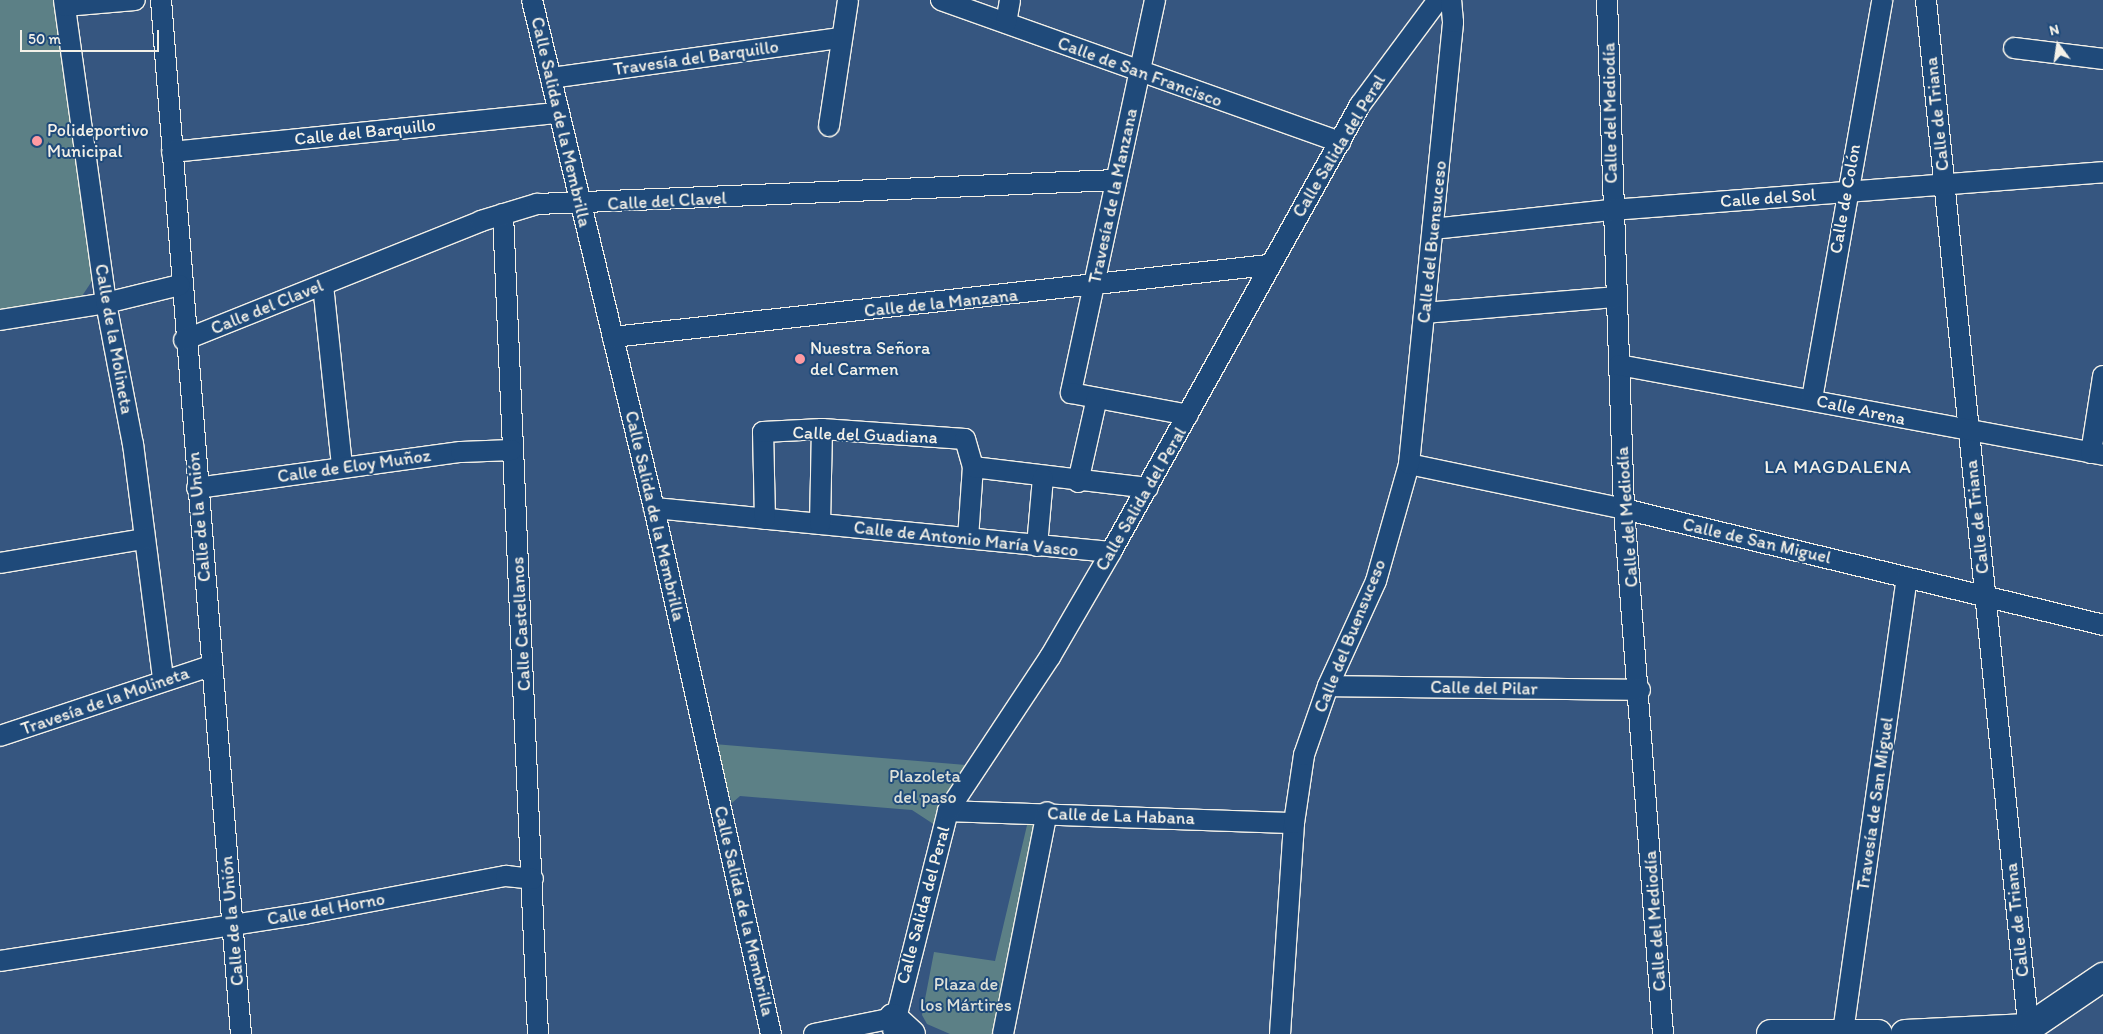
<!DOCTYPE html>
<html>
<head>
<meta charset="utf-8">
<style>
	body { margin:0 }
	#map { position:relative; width:2103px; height:1034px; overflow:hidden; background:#365680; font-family:Itim,sans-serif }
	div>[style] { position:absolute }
	.green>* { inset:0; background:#5c8086 }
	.roads { filter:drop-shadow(1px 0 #f4f1e8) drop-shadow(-1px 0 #f4f1e8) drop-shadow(0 1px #f4f1e8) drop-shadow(0 -1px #f4f1e8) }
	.street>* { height:20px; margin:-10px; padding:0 10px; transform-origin:10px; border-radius:10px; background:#1f4a7a }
	.secondary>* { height:28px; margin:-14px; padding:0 14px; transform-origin:14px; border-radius:14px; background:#1f4a7a }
	.dots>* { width:14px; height:14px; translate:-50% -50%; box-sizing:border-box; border:2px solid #1f4a7a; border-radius:50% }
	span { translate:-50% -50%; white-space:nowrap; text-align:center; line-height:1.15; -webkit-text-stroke:4px #1f4a7a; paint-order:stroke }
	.street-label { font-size:18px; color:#f4f1e8 }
	.poi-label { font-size:18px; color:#f4f1e8 }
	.left { translate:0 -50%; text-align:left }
	.park-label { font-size:18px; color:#dde0d9 }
	.neighbourhood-label { font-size:19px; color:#f4f1e8; letter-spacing:1px }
	.north { position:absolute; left:2033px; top:20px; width:50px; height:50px; -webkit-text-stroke:4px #1f4a7a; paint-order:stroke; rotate:346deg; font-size:14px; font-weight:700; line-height:20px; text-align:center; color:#f4f1e8 }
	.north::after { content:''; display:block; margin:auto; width:18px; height:22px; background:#f4f1e8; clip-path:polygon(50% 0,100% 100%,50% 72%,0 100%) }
	.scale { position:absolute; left:20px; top:30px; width:139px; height:22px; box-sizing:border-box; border:2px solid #f4f1e8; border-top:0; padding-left:6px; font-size:15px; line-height:18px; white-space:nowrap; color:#f4f1e8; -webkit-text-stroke:4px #1f4a7a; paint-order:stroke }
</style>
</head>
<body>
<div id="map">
	<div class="green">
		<div style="clip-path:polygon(0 0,56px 0,92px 281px,82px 296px,0 309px)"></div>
		<div style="clip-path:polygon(714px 744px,966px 765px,938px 827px,912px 810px,740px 796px,732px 803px)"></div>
		<div style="clip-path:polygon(1028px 821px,1054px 823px,1000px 1034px,950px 1034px,927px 1024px,922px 1015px,934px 952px,995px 961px)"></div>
	</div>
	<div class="roads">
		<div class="street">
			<div style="left:64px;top:0;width:306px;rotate:82.1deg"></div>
			<div style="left:106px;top:303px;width:144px;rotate:79.2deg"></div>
			<div style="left:133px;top:444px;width:237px;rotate:82.7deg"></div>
			<div style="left:161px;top:0;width:1037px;rotate:85.58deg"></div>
			<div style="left:532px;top:0;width:522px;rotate:76.5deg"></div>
			<div style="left:654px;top:508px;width:539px;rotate:77.46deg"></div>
			<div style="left:941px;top:0;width:424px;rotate:19.6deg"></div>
			<div style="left:1155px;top:0;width:402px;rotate:102.1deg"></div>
			<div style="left:1071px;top:393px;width:119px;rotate:10.6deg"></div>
			<div style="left:1607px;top:0;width:509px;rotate:88.09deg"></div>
			<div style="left:1624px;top:509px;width:526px;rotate:85.75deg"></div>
			<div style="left:1926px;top:0;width:1039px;rotate:84.31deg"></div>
			<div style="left:65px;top:6px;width:70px;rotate:-4.9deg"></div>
			<div style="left:1006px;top:23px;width:23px;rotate:-80deg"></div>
			<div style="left:2014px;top:48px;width:90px;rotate:7deg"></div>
			<div style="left:551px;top:78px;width:293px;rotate:-7.9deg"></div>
			<div style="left:829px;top:126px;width:127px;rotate:-81.4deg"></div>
			<div style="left:172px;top:152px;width:388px;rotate:-5.8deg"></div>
			<div style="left:503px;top:214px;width:821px;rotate:87.56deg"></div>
			<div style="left:1433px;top:229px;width:180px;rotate:-6.1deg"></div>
			<div style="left:1612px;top:210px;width:492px;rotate:-4.4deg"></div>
			<div style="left:323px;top:285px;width:183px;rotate:84deg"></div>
			<div style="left:1425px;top:313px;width:192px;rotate:-4.8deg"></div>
			<div style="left:0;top:320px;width:107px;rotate:-9.1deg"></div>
			<div style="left:106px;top:303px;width:76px;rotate:-13.7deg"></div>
			<div style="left:613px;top:337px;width:659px;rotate:-6.27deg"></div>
			<div style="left:184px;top:340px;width:320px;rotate:-21.8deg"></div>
			<div style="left:481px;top:221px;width:59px;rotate:-16.9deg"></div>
			<div style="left:537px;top:204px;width:579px;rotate:-2.37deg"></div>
			<div style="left:1619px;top:365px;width:492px;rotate:10.5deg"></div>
			<div style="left:1812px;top:399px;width:405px;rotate:-80deg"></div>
			<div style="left:2091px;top:453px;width:78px;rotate:-81.1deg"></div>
			<div style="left:1409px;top:464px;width:220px;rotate:11.8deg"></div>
			<div style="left:1624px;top:509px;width:493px;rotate:13.6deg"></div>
			<div style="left:1078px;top:482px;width:86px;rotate:-77.3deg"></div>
			<div style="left:197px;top:488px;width:266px;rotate:-7.8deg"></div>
			<div style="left:461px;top:452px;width:51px;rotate:-2.2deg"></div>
			<div style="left:654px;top:508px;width:459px;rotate:5.5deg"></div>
			<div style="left:765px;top:519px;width:87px;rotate:-91.3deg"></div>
			<div style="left:763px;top:432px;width:59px;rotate:-2.9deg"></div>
			<div style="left:822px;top:429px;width:143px;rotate:4deg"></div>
			<div style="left:965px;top:439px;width:29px;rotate:74deg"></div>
			<div style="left:820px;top:524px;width:95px;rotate:-88.8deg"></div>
			<div style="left:968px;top:538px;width:71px;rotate:-86deg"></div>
			<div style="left:973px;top:467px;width:176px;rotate:6.8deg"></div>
			<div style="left:1037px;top:546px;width:68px;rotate:-85deg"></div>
			<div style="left:0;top:563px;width:146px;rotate:-9.5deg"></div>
			<div style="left:1328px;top:686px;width:312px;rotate:0.7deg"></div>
			<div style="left:0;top:736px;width:222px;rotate:-18.4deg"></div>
			<div style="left:948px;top:811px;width:346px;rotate:2deg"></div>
			<div style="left:0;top:961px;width:308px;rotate:-8.8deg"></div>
			<div style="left:304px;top:914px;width:206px;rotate:-10.7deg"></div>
			<div style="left:506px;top:876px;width:27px;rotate:6deg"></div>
			<div style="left:893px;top:1030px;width:226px;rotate:-75.9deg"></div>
			<div style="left:948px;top:811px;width:185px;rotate:-56.5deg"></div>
			<div style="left:1050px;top:657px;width:121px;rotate:-59.8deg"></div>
			<div style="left:1111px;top:552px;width:512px;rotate:-60.88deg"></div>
			<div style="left:1360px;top:105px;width:131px;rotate:-53.4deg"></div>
			<div style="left:1843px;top:1032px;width:459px;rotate:-82deg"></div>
			<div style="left:814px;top:1034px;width:81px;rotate:-11.4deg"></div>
			<div style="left:1003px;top:1034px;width:226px;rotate:-78.8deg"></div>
			<div style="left:1280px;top:1034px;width:211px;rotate:-86.2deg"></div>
			<div style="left:1294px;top:823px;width:69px;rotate:-81.6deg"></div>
			<div style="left:1304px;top:755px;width:73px;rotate:-70.8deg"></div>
			<div style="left:1328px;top:686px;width:115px;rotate:-65.4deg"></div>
			<div style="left:1376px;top:581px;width:122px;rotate:-74.2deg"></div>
			<div style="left:1409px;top:464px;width:444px;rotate:-84.3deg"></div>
			<div style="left:1453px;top:22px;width:22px;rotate:-95deg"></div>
		</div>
		<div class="secondary">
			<div style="left:893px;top:1018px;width:24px;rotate:42deg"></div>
			<div style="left:1771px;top:1034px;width:107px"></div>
			<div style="left:1905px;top:1034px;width:123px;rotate:-2.8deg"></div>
			<div style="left:2028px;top:1028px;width:91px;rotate:-34.2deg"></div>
		</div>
	</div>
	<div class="dots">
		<div style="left:37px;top:141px;background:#ff9aa2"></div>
		<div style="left:800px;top:359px;background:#ff9aa2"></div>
	</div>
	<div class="street-label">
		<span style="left:696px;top:58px;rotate:-8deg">Travesía del Barquillo</span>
		<span style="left:1140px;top:72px;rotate:20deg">Calle de San Francisco</span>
		<span style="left:1610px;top:113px;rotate:-91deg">Calle del Mediodía</span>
		<span style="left:1937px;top:114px;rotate:-96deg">Calle de Triana</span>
		<span style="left:561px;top:122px;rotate:77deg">Calle Salida de la Membrilla</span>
		<span style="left:365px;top:132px;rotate:-6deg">Calle del Barquillo</span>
		<span style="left:1339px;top:146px;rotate:-59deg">Calle Salida del Peral</span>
		<span style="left:1113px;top:196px;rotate:-78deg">Travesía de la Manzana</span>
		<span style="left:1768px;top:198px;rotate:-4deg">Calle del Sol</span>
		<span style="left:1845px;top:199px;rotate:-80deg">Calle de Colón</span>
		<span style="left:667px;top:201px;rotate:-3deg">Calle del Clavel</span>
		<span style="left:1432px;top:242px;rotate:-84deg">Calle del Buensuceso</span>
		<span style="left:941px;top:303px;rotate:-6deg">Calle de la Manzana</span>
		<span style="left:267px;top:307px;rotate:-22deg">Calle del Clavel</span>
		<span style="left:114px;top:339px;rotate:80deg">Calle de la Molineta</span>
		<span style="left:1861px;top:410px;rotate:12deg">Calle Arena</span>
		<span style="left:865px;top:435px;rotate:2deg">Calle del Guadiana</span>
		<span style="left:354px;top:466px;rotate:-8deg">Calle de Eloy Muñoz</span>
		<span style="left:1141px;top:499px;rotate:-60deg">Calle Salida del Peral</span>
		<span style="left:655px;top:516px;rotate:77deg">Calle Salida de la Membrilla</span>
		<span style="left:199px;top:517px;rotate:-95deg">Calle de la Unión</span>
		<span style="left:1627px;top:517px;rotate:-94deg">Calle del Mediodía</span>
		<span style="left:1977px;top:517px;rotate:-96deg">Calle de Triana</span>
		<span style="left:966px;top:539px;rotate:6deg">Calle de Antonio María Vasco</span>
		<span style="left:1757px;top:541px;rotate:13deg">Calle de San Miguel</span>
		<span style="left:521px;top:624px;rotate:-93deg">Calle Castellanos</span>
		<span style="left:1350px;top:636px;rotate:-68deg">Calle del Buensuceso</span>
		<span style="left:1484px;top:688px;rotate:1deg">Calle del Pilar</span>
		<span style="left:105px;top:701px;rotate:-19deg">Travesía de la Molineta</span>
		<span style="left:1875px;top:804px;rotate:-82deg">Travesía de San Miguel</span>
		<span style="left:1121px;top:816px;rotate:2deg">Calle de La Habana</span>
		<span style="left:923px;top:905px;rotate:-75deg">Calle Salida del Peral</span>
		<span style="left:326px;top:909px;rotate:-10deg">Calle del Horno</span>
		<span style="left:744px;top:911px;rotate:77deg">Calle Salida de la Membrilla</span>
		<span style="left:2017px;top:920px;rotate:-96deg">Calle de Triana</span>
		<span style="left:232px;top:921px;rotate:-95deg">Calle de la Unión</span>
		<span style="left:1655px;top:921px;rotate:-94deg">Calle del Mediodía</span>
	</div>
	<div class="poi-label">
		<span class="left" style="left:47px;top:141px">Polideportivo<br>Municipal</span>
		<span class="left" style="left:810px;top:359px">Nuestra Señora<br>del Carmen</span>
	</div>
	<div class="park-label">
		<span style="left:925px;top:787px">Plazoleta<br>del paso</span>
		<span style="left:966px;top:995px">Plaza de<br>los Mártires</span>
	</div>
	<div class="neighbourhood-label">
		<span style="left:1838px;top:467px">LA MAGDALENA</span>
	</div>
	<div class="north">N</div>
	<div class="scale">50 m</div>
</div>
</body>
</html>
